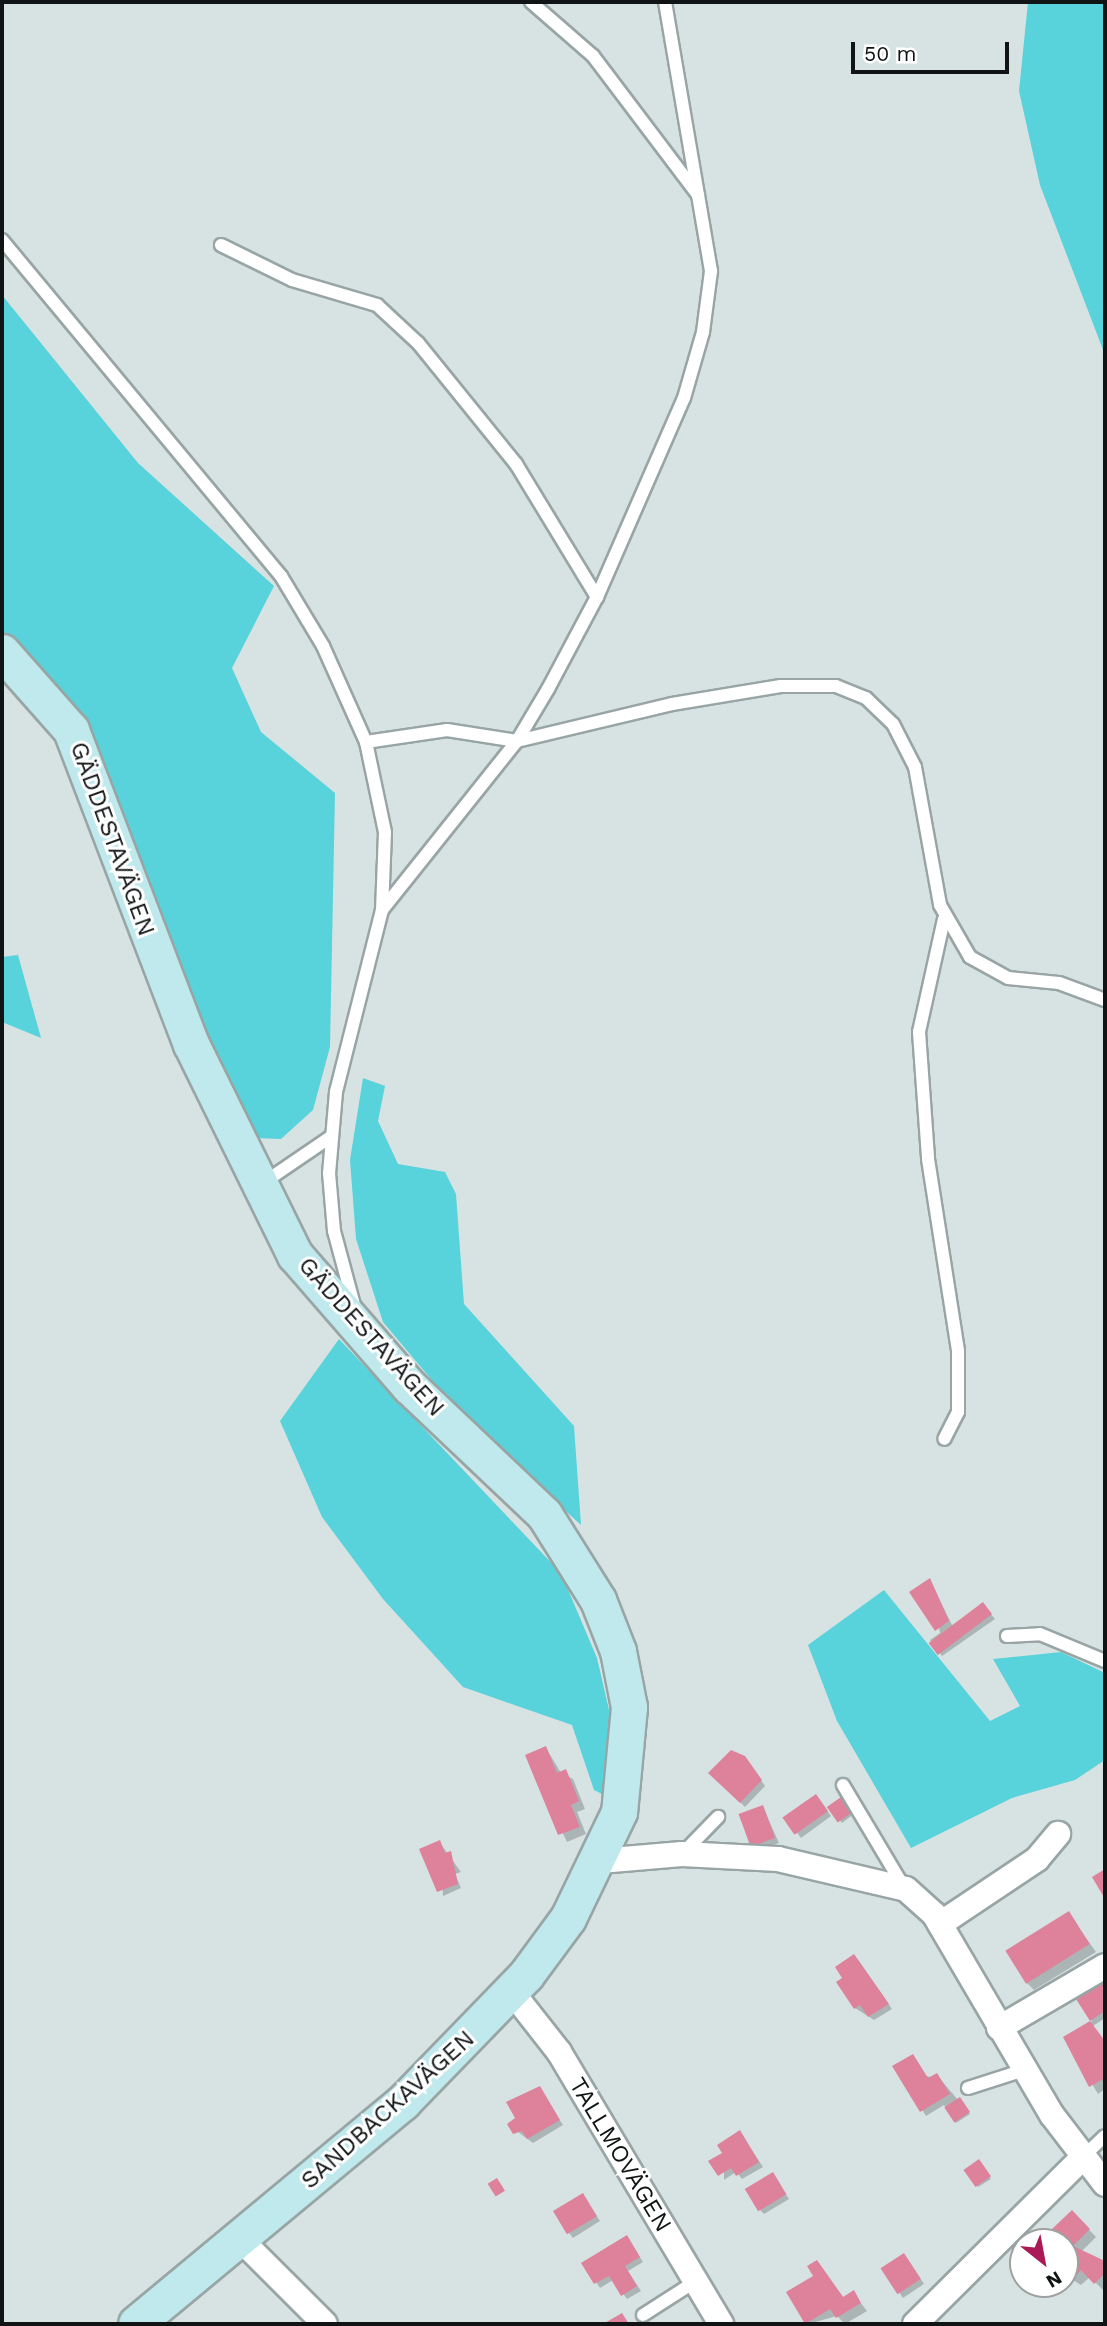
<!DOCTYPE html>
<html>
<head>
<meta charset="utf-8">
<style>
	body { margin:0 }
	#map { position:relative; width:1107px; height:2326px; overflow:hidden; background:#d7e3e3; font-family:"Work Sans",sans-serif }
	div>[style] { position:absolute }
	.green>* { inset:0; background:#58d2db }
	.shadow>* { inset:0; background:#0003 }
	.building>* { inset:0; background:#de819a; transform-origin:0 0 }
	.roads { filter:drop-shadow(2px 0 #99a5a5) drop-shadow(-2px 0 #99a5a5) drop-shadow(0 2px #99a5a5) drop-shadow(0 -2px #99a5a5) }
	.lane>* { height:12px; margin:-6px; padding:0 6px; transform-origin:6px; border-radius:6px; background:#fff }
	.street>* { height:24px; margin:-12px; padding:0 12px; transform-origin:12px; border-radius:12px; background:#fff }
	.secondary>* { height:35px; margin:-17.5px; padding:0 17.5px; transform-origin:17.5px; border-radius:17.5px; background:#bfe9ec }
	span { translate:-50% -50%; white-space:nowrap; text-align:center; line-height:1.15; -webkit-text-stroke:6px #fff; paint-order:stroke }
	.street-label { font-size:24px; color:#101415 }
	.frame { position:absolute; inset:0; border:4px solid #101415; pointer-events:none }
	.north { position:absolute; left:1009px; top:2228px; width:70px; height:70px; box-sizing:border-box; background:#fff; border:2px solid #9fa1a1; border-radius:50%; rotate:149deg; font-size:19px; font-weight:700; line-height:28px; text-align:center; color:#101415 }
	.north::after { content:''; display:block; margin:auto; width:24px; height:32px; background:#aa1a56; clip-path:polygon(50% 0,100% 100%,50% 72%,0 100%) }
	.scale { position:absolute; left:851px; top:42px; width:158px; height:32px; box-sizing:border-box; border:4px solid #101415; border-top:0; padding-left:9px; font-size:21px; line-height:24px; white-space:nowrap; color:#101415; -webkit-text-stroke:5px #fff; paint-order:stroke }
</style>
</head>
<body>
<div id="map">
	<div class="green">
		<div style="clip-path:polygon(1028px 2px,1105px 2px,1105px 355px,1040px 185px,1019px 91px)"></div>
		<div style="clip-path:polygon(2px 295px,138px 463px,274px 586px,232px 668px,261px 732px,335px 793px,330px 1047px,313px 1110px,281px 1139px,251px 1138px,143px 889px,2px 637px)"></div>
		<div style="clip-path:polygon(18px 955px,41px 1038px,2px 1022px,2px 957px)"></div>
		<div style="clip-path:polygon(363px 1078px,385px 1086px,378px 1121px,398px 1164px,445px 1172px,456px 1194px,464px 1304px,574px 1426px,581px 1525px,462px 1416px,383px 1322px,356px 1239px,350px 1160px)"></div>
		<div style="clip-path:polygon(339px 1339px,561px 1573px,597px 1658px,613px 1727px,608px 1797px,594px 1790px,572px 1725px,463px 1687px,383px 1599px,322px 1517px,280px 1421px)"></div>
		<div style="clip-path:polygon(884px 1590px,990px 1721px,1020px 1706px,993px 1659px,1061px 1652px,1105px 1673px,1105px 1760px,1075px 1780px,1012px 1798px,911px 1848px,837px 1721px,808px 1645px)"></div>
	</div>
	<div class="shadow">
		<div style="clip-path:polygon(930px 1580px,952px 1625px,987px 1609px,995px 1619px,942px 1656px,930px 1640px,940px 1633px)"></div>
		<div style="clip-path:polygon(546px 1748px,561px 1773px,573px 1779px,585px 1809px,577px 1812px,586px 1834px,567px 1842px,527px 1756px)"></div>
		<div style="clip-path:polygon(749px 1763px,765px 1786px,745px 1807px,711px 1773px)"></div>
		<div style="clip-path:polygon(820px 1801px,831px 1816px,801px 1838px,786px 1818px)"></div>
		<div style="clip-path:polygon(763px 1807px,779px 1843px,757px 1850px,753px 1846px)"></div>
		<div style="clip-path:polygon(830px 1807px,855px 1813px,842px 1823px)"></div>
		<div style="clip-path:polygon(440px 1843px,461px 1872px,455px 1874px,461px 1888px,443px 1896px)"></div>
		<div style="clip-path:polygon(1069px 1914px,1096px 1952px,1034px 1990px,1027px 1983px)"></div>
		<div style="clip-path:polygon(859px 1961px,892px 2009px,874px 2020px,855px 2008px)"></div>
		<div style="clip-path:polygon(1105px 1983px,1105px 2018px,1093px 2026px,1105px 2043px,1105px 2089px,1098px 2094px,1065px 2038px,1092px 2021px,1079px 1999px)"></div>
		<div style="clip-path:polygon(895px 2067px,941px 2080px,970px 2114px,956px 2123px,944px 2105px,926px 2116px)"></div>
		<div style="clip-path:polygon(539px 2088px,563px 2125px,533px 2143px,514px 2129px)"></div>
		<div style="clip-path:polygon(740px 2132px,763px 2167px,742px 2179px,736px 2172px,724px 2180px,724px 2153px)"></div>
		<div style="clip-path:polygon(980px 2163px,991px 2179px,978px 2187px,977px 2186px)"></div>
		<div style="clip-path:polygon(773px 2175px,789px 2199px,764px 2214px,760px 2210px)"></div>
		<div style="clip-path:polygon(583px 2195px,600px 2221px,573px 2238px,569px 2233px)"></div>
		<div style="clip-path:polygon(1072px 2212px,1096px 2237px,1081px 2252px,1105px 2266px,1103px 2290px,1090px 2277px,1081px 2285px,1065px 2275px,1065px 2242px,1051px 2242px)"></div>
		<div style="clip-path:polygon(627px 2237px,643px 2262px,628px 2271px,641px 2291px,627px 2299px,613px 2280px,600px 2288px,584px 2264px)"></div>
		<div style="clip-path:polygon(908px 2260px,924px 2284px,903px 2298px,883px 2269px)"></div>
		<div style="clip-path:polygon(817px 2262px,844px 2298px,853px 2293px,867px 2311px,845px 2324px,837px 2316px,808px 2324px)"></div>
	</div>
	<div class="building">
		<div style="clip-path:polygon(930px 1578px,949px 1621px,935px 1631px,909px 1592px)"></div>
		<div style="left:983px;top:1602px;width:15px;height:68px;rotate:53deg"></div>
		<div style="clip-path:polygon(546px 1746px,557px 1773px,566px 1769px,579px 1801px,571px 1805px,580px 1827px,558px 1835px,525px 1755px)"></div>
		<div style="clip-path:polygon(731px 1750px,745px 1756px,762px 1780px,740px 1803px,708px 1773px)"></div>
		<div style="left:816px;top:1794px;width:21px;height:41px;rotate:55deg"></div>
		<div style="left:844px;top:1795px;width:19px;height:21px;rotate:55deg"></div>
		<div style="left:763px;top:1805px;width:35px;height:26px;rotate:70deg"></div>
		<div style="clip-path:polygon(440px 1840px,445px 1853px,451px 1851px,458px 1884px,437px 1892px,419px 1849px)"></div>
		<div style="clip-path:polygon(1105px 1869px,1105px 1899px,1092px 1877px)"></div>
		<div style="left:1069px;top:1911px;width:39px;height:75px;rotate:58deg"></div>
		<div style="clip-path:polygon(854px 1954px,889px 2004px,868px 2017px,860px 2005px,854px 2009px,836px 1982px,842px 1978px,835px 1967px)"></div>
		<div style="clip-path:polygon(1105px 1981px,1105px 2011px,1090px 2021px,1076px 1999px)"></div>
		<div style="clip-path:polygon(1090px 2021px,1105px 2041px,1105px 2078px,1089px 2087px,1063px 2037px)"></div>
		<div style="clip-path:polygon(913px 2054px,928px 2078px,937px 2073px,950px 2094px,920px 2112px,892px 2066px)"></div>
		<div style="clip-path:polygon(540px 2086px,560px 2120px,527px 2139px,522px 2131px,513px 2134px,507px 2124px,515px 2118px,506px 2102px)"></div>
		<div style="left:960px;top:2097px;width:18px;height:19px;rotate:56deg"></div>
		<div style="clip-path:polygon(740px 2130px,759px 2162px,736px 2176px,731px 2168px,718px 2176px,708px 2161px,722px 2153px,717px 2145px)"></div>
		<div style="left:979px;top:2159px;width:21px;height:19px;rotate:55deg"></div>
		<div style="left:773px;top:2172px;width:26px;height:33px;rotate:59deg"></div>
		<div style="left:497px;top:2178px;width:15px;height:11px;rotate:58deg"></div>
		<div style="left:583px;top:2193px;width:27px;height:35px;rotate:59deg"></div>
		<div style="clip-path:polygon(1072px 2210px,1090px 2229px,1073px 2246px,1105px 2261px,1105px 2273px,1094px 2284px,1081px 2270px,1073px 2279px,1065px 2271px,1065px 2242px,1049px 2242px,1057px 2234px,1052px 2229px)"></div>
		<div style="clip-path:polygon(627px 2235px,640px 2257px,625px 2266px,637px 2286px,621px 2296px,609px 2276px,594px 2284px,581px 2263px)"></div>
		<div style="left:904px;top:2253px;width:31px;height:28px;rotate:57deg"></div>
		<div style="clip-path:polygon(817px 2260px,843px 2297px,854px 2290px,861px 2303px,836px 2318px,830px 2309px,805px 2324px,786px 2292px,813px 2276px,807px 2266px)"></div>
		<div style="clip-path:polygon(622px 2313px,629px 2324px,603px 2324px)"></div>
	</div>
	<div class="roads">
		<div class="lane">
			<div style="left:531px;top:2px;width:82px;rotate:41.1deg"></div>
			<div style="left:593px;top:56px;width:174px;rotate:52.9deg"></div>
			<div style="left:2px;top:240px;width:437px;rotate:50.3deg"></div>
			<div style="left:281px;top:576px;width:82px;rotate:59deg"></div>
			<div style="left:323px;top:646px;width:105px;rotate:65.9deg"></div>
			<div style="left:366px;top:742px;width:92px;rotate:78.1deg"></div>
			<div style="left:385px;top:832px;width:78px;rotate:92.2deg"></div>
			<div style="left:382px;top:910px;width:188px;rotate:104.2deg"></div>
			<div style="left:336px;top:1092px;width:81px;rotate:94.9deg"></div>
			<div style="left:329px;top:1173px;width:58px;rotate:85.1deg"></div>
			<div style="left:334px;top:1231px;width:77px;rotate:74.9deg"></div>
			<div style="left:221px;top:245px;width:79px;rotate:26.2deg"></div>
			<div style="left:292px;top:280px;width:89px;rotate:16.4deg"></div>
			<div style="left:377px;top:305px;width:56px;rotate:42.8deg"></div>
			<div style="left:418px;top:343px;width:156px;rotate:51deg"></div>
			<div style="left:516px;top:464px;width:156px;rotate:58.7deg"></div>
			<div style="left:366px;top:742px;width:82px;rotate:-8.4deg"></div>
			<div style="left:447px;top:730px;width:71px;rotate:8.9deg"></div>
			<div style="left:517px;top:741px;width:159px;rotate:-13.4deg"></div>
			<div style="left:672px;top:704px;width:110px;rotate:-9.4deg"></div>
			<div style="left:781px;top:686px;width:55px"></div>
			<div style="left:836px;top:686px;width:32px;rotate:22deg"></div>
			<div style="left:866px;top:698px;width:37px;rotate:44deg"></div>
			<div style="left:893px;top:724px;width:48px;rotate:62.9deg"></div>
			<div style="left:915px;top:767px;width:140px;rotate:79.7deg"></div>
			<div style="left:940px;top:905px;width:60px;rotate:60deg"></div>
			<div style="left:970px;top:957px;width:43px;rotate:28.9deg"></div>
			<div style="left:1008px;top:978px;width:51px;rotate:5.6deg"></div>
			<div style="left:1059px;top:983px;width:49px;rotate:20.3deg"></div>
			<div style="left:382px;top:910px;width:216px;rotate:-51.4deg"></div>
			<div style="left:517px;top:741px;width:61px;rotate:-59.2deg"></div>
			<div style="left:548px;top:689px;width:104px;rotate:-62deg"></div>
			<div style="left:597px;top:597px;width:217px;rotate:-66.4deg"></div>
			<div style="left:684px;top:398px;width:69px;rotate:-73.9deg"></div>
			<div style="left:703px;top:332px;width:62px;rotate:-82.5deg"></div>
			<div style="left:711px;top:271px;width:273px;rotate:-99.7deg"></div>
			<div style="left:944px;top:919px;width:116px;rotate:102.5deg"></div>
			<div style="left:919px;top:1032px;width:127px;rotate:85.9deg"></div>
			<div style="left:928px;top:1159px;width:194px;rotate:81.1deg"></div>
			<div style="left:958px;top:1351px;width:61px;rotate:90deg"></div>
			<div style="left:958px;top:1412px;width:30px;rotate:117deg"></div>
			<div style="left:263px;top:1183px;width:83px;rotate:-34.3deg"></div>
			<div style="left:1007px;top:1636px;width:33px;rotate:-3deg"></div>
			<div style="left:1040px;top:1634px;width:70px;rotate:22.6deg"></div>
			<div style="left:843px;top:1785px;width:121px;rotate:59.2deg"></div>
			<div style="left:682px;top:1854px;width:52px;rotate:-45.8deg"></div>
			<div style="left:968px;top:2088px;width:59px;rotate:-17.8deg"></div>
			<div style="left:1083px;top:2157px;width:30px;rotate:-44deg"></div>
			<div style="left:643px;top:2315px;width:63px;rotate:-32.7deg"></div>
		</div>
		<div class="street">
			<div style="left:600px;top:1861px;width:82px;rotate:-4.9deg"></div>
			<div style="left:682px;top:1854px;width:96px;rotate:3deg"></div>
			<div style="left:778px;top:1859px;width:131px;rotate:13.2deg"></div>
			<div style="left:906px;top:1889px;width:38px;rotate:42deg"></div>
			<div style="left:934px;top:1914px;width:233px;rotate:59.6deg"></div>
			<div style="left:1052px;top:2115px;width:87px;rotate:52.5deg"></div>
			<div style="left:940px;top:1924px;width:117px;rotate:-33.8deg"></div>
			<div style="left:1037px;top:1859px;width:33px;rotate:-50deg"></div>
			<div style="left:512px;top:1992px;width:76px;rotate:51.9deg"></div>
			<div style="left:559px;top:2052px;width:317px;rotate:59.2deg"></div>
			<div style="left:999px;top:2028px;width:123px;rotate:-30.3deg"></div>
			<div style="left:240px;top:2239px;width:120px;rotate:45deg"></div>
			<div style="left:915px;top:2324px;width:235px;rotate:-44.8deg"></div>
		</div>
		<div class="secondary">
			<div style="left:2px;top:652px;width:104px;rotate:48.5deg"></div>
			<div style="left:71px;top:730px;width:336px;rotate:69.1deg"></div>
			<div style="left:191px;top:1044px;width:235px;rotate:63.8deg"></div>
			<div style="left:295px;top:1255px;width:174px;rotate:49deg"></div>
			<div style="left:409px;top:1386px;width:186px;rotate:43.5deg"></div>
			<div style="left:544px;top:1514px;width:102px;rotate:57.9deg"></div>
			<div style="left:598px;top:1600px;width:55px;rotate:68.6deg"></div>
			<div style="left:618px;top:1651px;width:57px;rotate:78.9deg"></div>
			<div style="left:629px;top:1707px;width:105px;rotate:95.4deg"></div>
			<div style="left:619px;top:1812px;width:118px;rotate:115.7deg"></div>
			<div style="left:568px;top:1918px;width:71px;rotate:126.4deg"></div>
			<div style="left:526px;top:1975px;width:177px;rotate:134.1deg"></div>
			<div style="left:403px;top:2102px;width:347px;rotate:140.3deg"></div>
		</div>
	</div>
	<div class="street-label">
		<span style="left:112px;top:839px;rotate:70deg">GÄDDESTAVÄGEN</span>
		<span style="left:371px;top:1337px;rotate:48deg">GÄDDESTAVÄGEN</span>
		<span style="left:388px;top:2110px;rotate:-42deg">SANDBACKAVÄGEN</span>
		<span style="left:620px;top:2155px;rotate:59deg">TALLMOVÄGEN</span>
	</div>
	<div class="frame"></div>
	<div class="north">N</div>
	<div class="scale">50 m</div>
</div>
</body>
</html>
